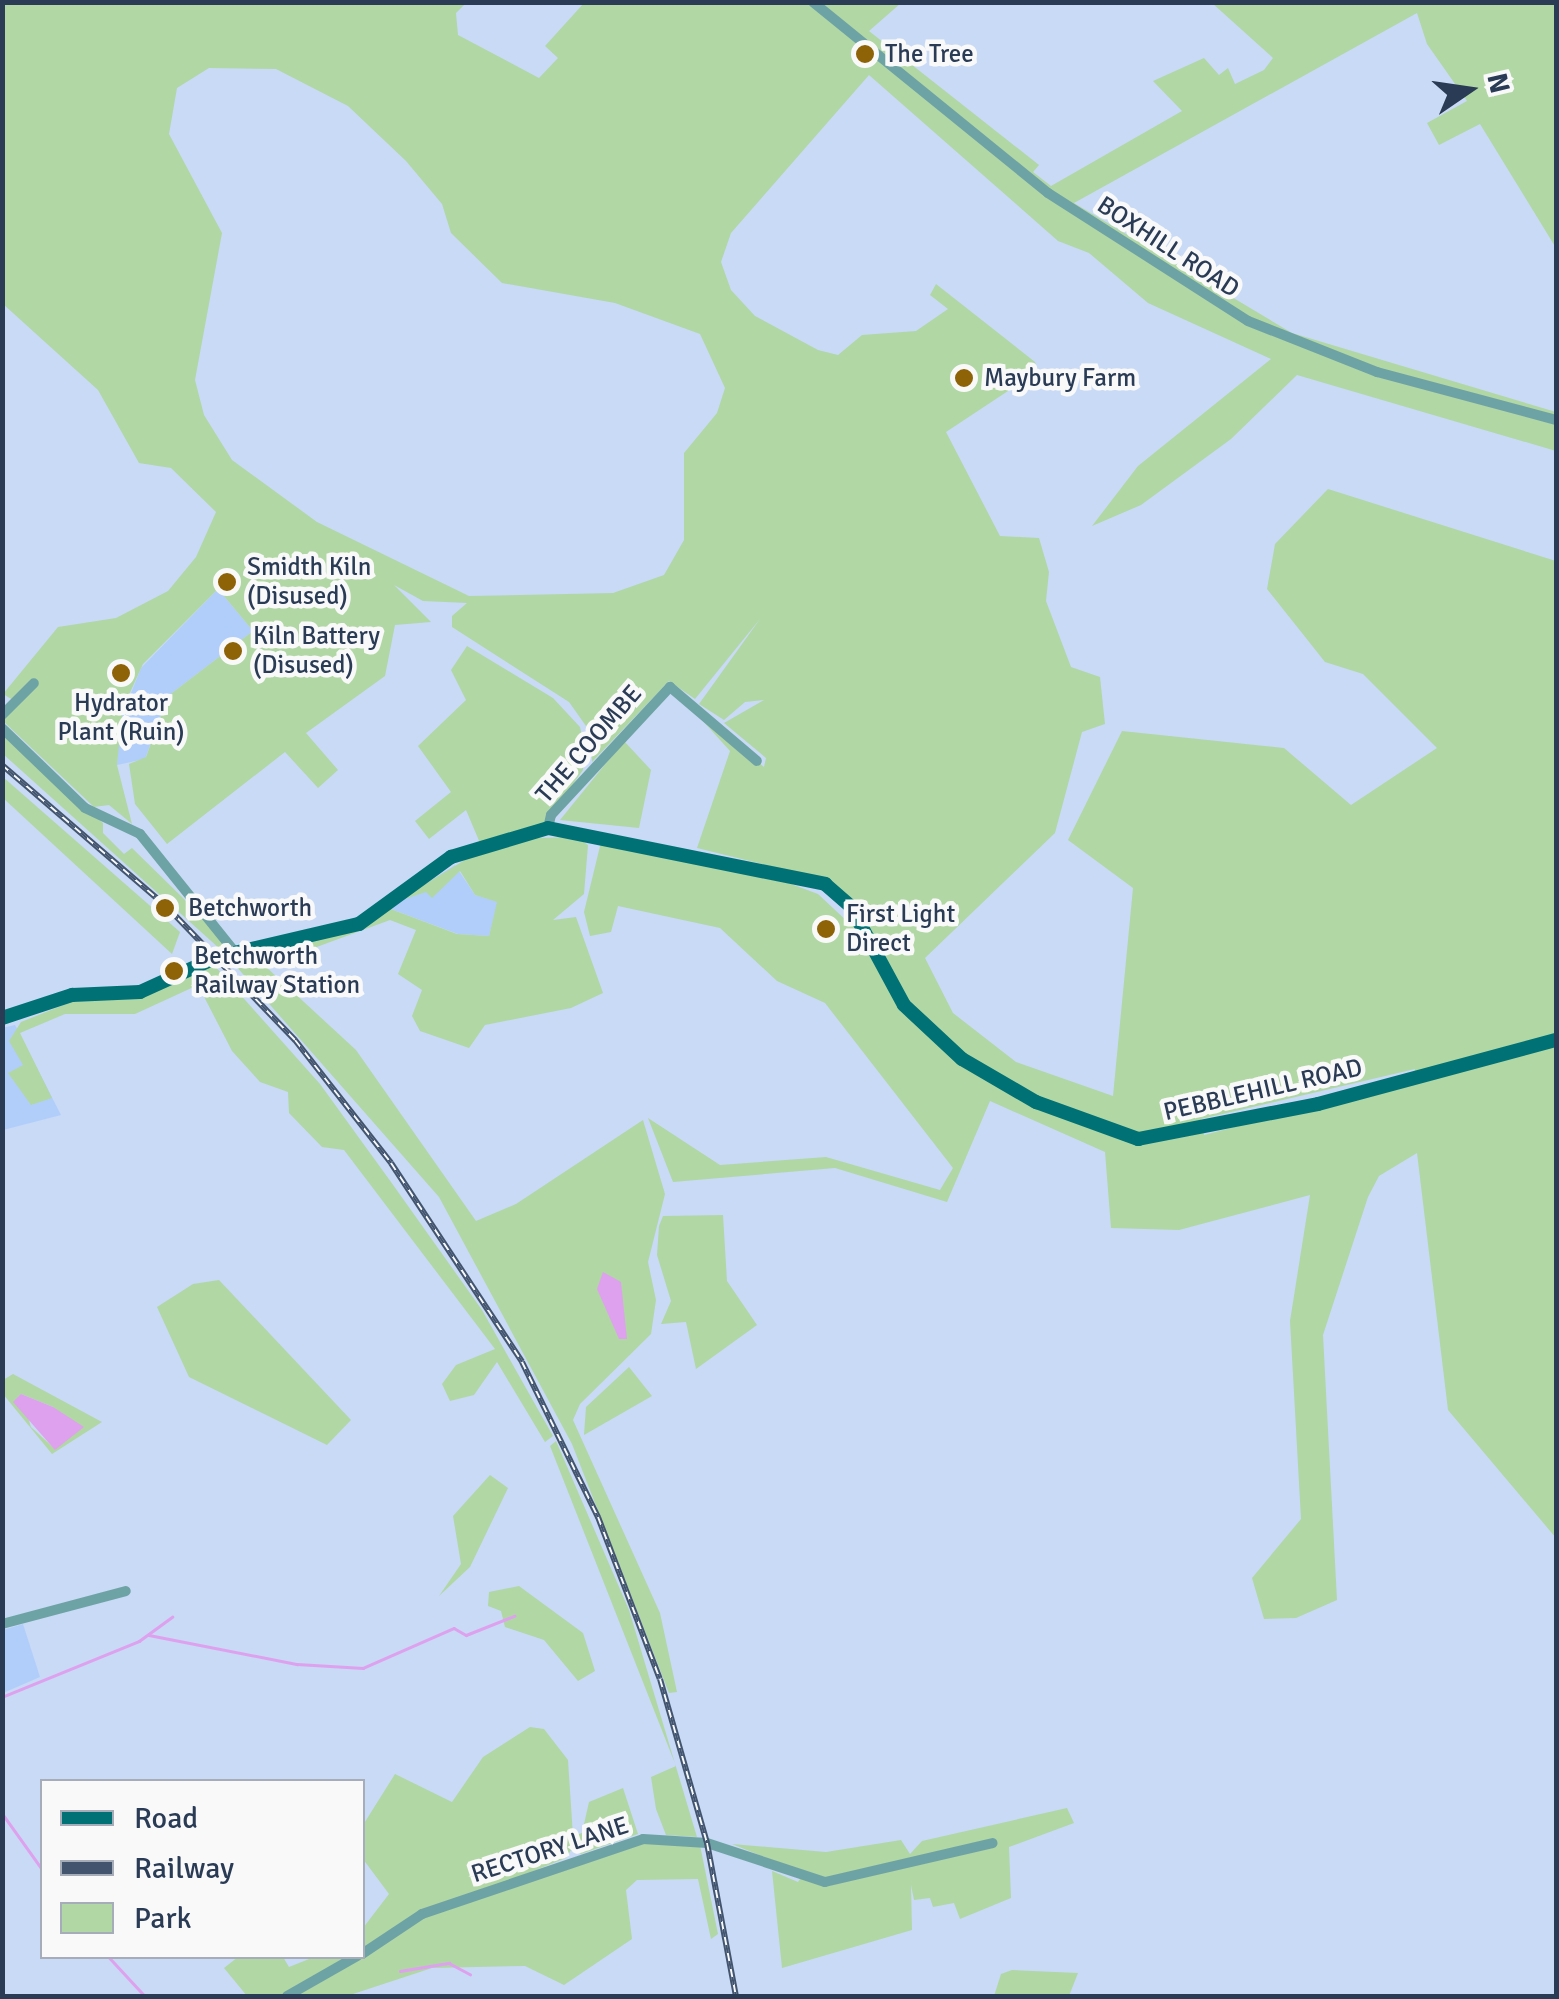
<!DOCTYPE html>
<html>
<head>
<meta charset="utf-8">
<style>
	body { margin:0 }
	#map { position:relative; width:1559px; height:1999px; overflow:hidden; background:#c8daf5; font-family:Signika,sans-serif }
	div>[style] { position:absolute }
	.built>* { inset:0; background:#b1cefa }
	.green>* { inset:0; background:#b1d7a5 }
	.water>* { inset:0; background:#dea1ee }
	.stream>* { height:2.5px; margin:-1.25px; padding:0 1.25px; transform-origin:1.25px; border-radius:1.25px; background:#dea1ee }
	.minor>* { height:10px; margin:-5px; padding:0 5px; transform-origin:5px; border-radius:5px; background:#6ea3a5 }
	.major>* { height:14px; margin:-7px; padding:0 7px; transform-origin:7px; border-radius:7px; background:#007175 }
	.rail>* { height:6px; margin-top:-3px; transform-origin:0; background:repeating-linear-gradient(90deg,#f9f9f9 0 8px,#43546f 0 16px); box-sizing:border-box; border-block:2px solid #43546f }
	.dots>* { width:28px; height:28px; translate:-50% -50%; box-sizing:border-box; border:5px solid #f9f9f9; border-radius:50% }
	span { translate:-50% -50%; white-space:nowrap; text-align:center; line-height:1.15; -webkit-text-stroke:9px #f9f9f9; paint-order:stroke }
	.poi-label { font-size:25px; color:#2a3b56 }
	.left { translate:0 -50%; text-align:left }
	.street-label { font-size:25px; color:#2a3b56 }
	.frame { position:absolute; inset:0; border:5px solid #2a3b56; pointer-events:none }
	.legend { position:absolute; left:40px; top:1779px; width:325px; height:180px; box-sizing:border-box; background:#f9f9f9; border:2px solid #a6adb8; margin:0; padding:12px 18px; list-style:none; font-size:30px; color:#2a3b56 }
	.legend li { display:flex; align-items:center; gap:20px; height:50px }
	.legend b { width:50px; border:2px solid #a6adb8 }
	.north { position:absolute; left:1419px; top:40px; width:100px; height:100px; -webkit-text-stroke:8px #f9f9f9; paint-order:stroke; rotate:77deg; font-size:28px; font-weight:700; line-height:40px; text-align:center; color:#2a3b56 }
	.north::after { content:''; display:block; margin:auto; width:35px; height:45px; background:#2a3b56; clip-path:polygon(50% 0,100% 100%,50% 72%,0 100%) }
</style>
</head>
<body>
<div id="map">
	<div class="built">
		<div style="clip-path:polygon(218px 589px,253px 631px,168px 696px,145px 759px,117px 765px,119px 723px,141px 668px)"></div>
		<div style="clip-path:polygon(455px 865px,475px 895px,498px 902px,489px 936px,458px 934px,388px 908px)"></div>
		<div style="clip-path:polygon(15px 1025px,61px 1115px,3px 1130px,2px 1028px)"></div>
		<div style="clip-path:polygon(23px 1624px,40px 1677px,3px 1693px,3px 1630px)"></div>
	</div>
	<div class="green">
		<div style="clip-path:polygon(evenodd,3px 3px,466px 3px,456px 13px,458px 35px,539px 78px,558px 58px,545px 46px,584px 3px,901px 3px,869px 31px,1039px 165px,1033px 172px,1051px 186px,1182px 111px,1153px 81px,1204px 58px,1219px 75px,1228px 68px,1235px 84px,1264px 70px,1273px 58px,1212px 3px,1556px 3px,1556px 248px,1480px 124px,1439px 145px,1427px 123px,1467px 101px,1427px 44px,1417px 13px,1074px 203px,1292px 333px,1556px 412px,1556px 451px,1297px 375px,1231px 439px,1141px 505px,1092px 526px,1138px 466px,1271px 359px,1148px 303px,1089px 253px,1058px 241px,869px 75px,731px 233px,721px 262px,731px 290px,755px 316px,818px 350px,838px 355px,862px 335px,916px 331px,948px 309px,930px 295px,936px 284px,1035px 362px,1038px 373px,1008px 377px,1008px 391px,946px 432px,1000px 536px,1039px 538px,1049px 572px,1046px 601px,1071px 667px,1100px 677px,1105px 724px,1082px 732px,1055px 833px,925px 958px,953px 1013px,1016px 1062px,1113px 1096px,1133px 888px,1068px 840px,1122px 731px,1284px 748px,1351px 805px,1437px 748px,1363px 674px,1325px 662px,1267px 589px,1275px 544px,1328px 489px,1556px 561px,1556px 1538px,1448px 1410px,1417px 1153px,1379px 1176px,1368px 1197px,1323px 1335px,1337px 1600px,1296px 1618px,1264px 1619px,1252px 1578px,1301px 1519px,1290px 1321px,1310px 1195px,1179px 1230px,1111px 1228px,1105px 1152px,990px 1101px,947px 1202px,835px 1168px,673px 1182px,648px 1118px,720px 1165px,826px 1157px,940px 1190px,953px 1168px,825px 1003px,777px 981px,720px 928px,618px 906px,611px 932px,590px 936px,584px 912px,601px 842px,767px 875px,818px 894px,850px 924px,860px 919px,799px 873px,697px 848px,730px 751px,684px 700px,764px 767px,766px 758px,724px 723px,764px 700px,745px 702px,724px 720px,699px 704px,760px 619px,695px 699px,669px 681px,592px 762px,591px 733px,569px 702px,452px 627px,452px 616px,467px 603px,423px 601px,394px 585px,431px 622px,395px 625px,385px 676px,306px 733px,338px 770px,318px 788px,285px 752px,167px 844px,135px 804px,129px 764px,146px 757px,168px 696px,253px 631px,218px 589px,143px 664px,123px 708px,117px 765px,132px 824px,109px 805px,94px 807px,3px 721px,13px 700px,3px 694px,58px 627px,116px 618px,168px 591px,196px 557px,216px 512px,171px 468px,139px 463px,98px 390px,3px 304px,3px 3px,209px 68px,276px 69px,348px 106px,406px 161px,442px 204px,451px 233px,502px 283px,615px 303px,700px 334px,725px 388px,717px 413px,684px 453px,684px 540px,664px 575px,613px 593px,469px 596px,317px 522px,232px 460px,204px 415px,195px 380px,222px 233px,169px 134px,177px 88px,209px 68px,3px 3px,1415px 1069px,1414px 1080px,1204px 1135px,1201px 1119px,1415px 1069px)"></div>
		<div style="clip-path:polygon(467px 646px,553px 698px,580px 727px,585px 749px,583px 770px,545px 824px,480px 843px,466px 810px,429px 839px,415px 821px,451px 792px,418px 746px,466px 700px,451px 670px)"></div>
		<div style="clip-path:polygon(2px 735px,103px 823px,103px 833px,124px 854px,132px 848px,184px 899px,225px 943px,220px 949px,3px 754px)"></div>
		<div style="clip-path:polygon(624px 741px,651px 770px,639px 828px,560px 820px)"></div>
		<div style="clip-path:polygon(3px 777px,180px 932px,172px 954px,3px 798px)"></div>
		<div style="clip-path:polygon(576px 837px,588px 845px,584px 894px,553px 920px,576px 917px,603px 993px,571px 1008px,485px 1025px,469px 1048px,420px 1031px,412px 1016px,422px 990px,398px 974px,416px 930px,390px 920px,265px 966px,356px 1050px,476px 1221px,516px 1204px,643px 1120px,665px 1194px,648px 1262px,656px 1300px,651px 1334px,580px 1404px,573px 1420px,660px 1613px,677px 1692px,669px 1693px,572px 1444px,439px 1197px,235px 965px,234px 955px,388px 908px,457px 934px,489px 936px,497px 902px,475px 895px,460px 871px,432px 898px,426px 892px,396px 902px,468px 858px,536px 838px)"></div>
		<div style="clip-path:polygon(213px 964px,320px 1084px,391px 1182px,482px 1310px,553px 1436px,545px 1442px,497px 1362px,474px 1395px,450px 1401px,442px 1384px,456px 1365px,495px 1349px,344px 1150px,322px 1147px,289px 1113px,288px 1092px,260px 1082px,232px 1051px,198px 985px,135px 1014px,65px 1014px,20px 1033px,52px 1098px,31px 1105px,8px 1073px,23px 1065px,9px 1041px,21px 1022px,76px 1000px,139px 998px)"></div>
		<div style="clip-path:polygon(723px 1215px,727px 1281px,757px 1325px,696px 1369px,686px 1322px,661px 1324px,671px 1301px,657px 1255px,659px 1226px,663px 1216px)"></div>
		<div style="clip-path:polygon(219px 1280px,351px 1420px,327px 1445px,189px 1377px,157px 1307px,193px 1284px)"></div>
		<div style="clip-path:polygon(629px 1367px,652px 1396px,584px 1435px,586px 1407px)"></div>
		<div style="clip-path:polygon(evenodd,13px 1374px,102px 1422px,52px 1454px,3px 1394px,3px 1380px,13px 1374px,21px 1394px,53px 1407px,68px 1436px,55px 1449px,31px 1427px,21px 1394px)"></div>
		<div style="clip-path:polygon(556px 1441px,629px 1610px,697px 1837px,666px 1835px,656px 1809px,651px 1777px,676px 1766px,550px 1446px)"></div>
		<div style="clip-path:polygon(490px 1475px,508px 1488px,470px 1567px,439px 1596px,461px 1564px,453px 1516px)"></div>
		<div style="clip-path:polygon(519px 1586px,583px 1633px,595px 1671px,578px 1681px,544px 1640px,505px 1627px,501px 1611px,488px 1606px,489px 1592px)"></div>
		<div style="clip-path:polygon(530px 1727px,544px 1729px,568px 1760px,573px 1836px,582px 1833px,589px 1802px,623px 1788px,638px 1834px,581px 1854px,573px 1847px,566px 1858px,511px 1880px,636px 1843px,700px 1845px,718px 1934px,711px 1939px,698px 1879px,637px 1880px,626px 1890px,632px 1939px,564px 1985px,525px 1966px,432px 1968px,347px 1996px,293px 1996px,298px 1984px,281px 1996px,247px 1996px,224px 1968px,238px 1957px,283px 1957px,289px 1967px,314px 1957px,362px 1956px,363px 1928px,389px 1894px,363px 1859px,363px 1825px,395px 1774px,452px 1802px,483px 1757px)"></div>
		<div style="clip-path:polygon(1067px 1808px,1074px 1823px,1009px 1847px,1011px 1898px,960px 1919px,954px 1903px,933px 1907px,930px 1898px,914px 1900px,911px 1885px,912px 1930px,782px 1968px,772px 1871px,798px 1882px,804px 1873px,732px 1844px,826px 1852px,901px 1840px,910px 1854px,922px 1841px)"></div>
		<div style="clip-path:polygon(1012px 1970px,1078px 1973px,1069px 1996px,994px 1996px,1001px 1974px)"></div>
	</div>
	<div class="water">
		<div style="clip-path:polygon(603px 1272px,621px 1282px,627px 1339px,619px 1339px,597px 1289px)"></div>
		<div style="clip-path:polygon(21px 1394px,53px 1407px,84px 1427px,55px 1450px,13px 1402px)"></div>
	</div>
	<div class="stream">
		<div style="left:149px;top:1635px;width:151px;rotate:11.1deg"></div>
		<div style="left:297px;top:1664px;width:66px;rotate:3.5deg"></div>
		<div style="left:363px;top:1668px;width:99px;rotate:-23.7deg"></div>
		<div style="left:454px;top:1628px;width:14px;rotate:30deg"></div>
		<div style="left:466px;top:1635px;width:52px;rotate:-21.6deg"></div>
		<div style="left:2px;top:1697px;width:148px;rotate:-22.2deg"></div>
		<div style="left:139px;top:1641px;width:41px;rotate:-36deg"></div>
		<div style="left:2px;top:1813px;width:69px;rotate:54.5deg"></div>
		<div style="left:108px;top:1956px;width:54px;rotate:47.2deg"></div>
		<div style="left:400px;top:1971px;width:50px;rotate:-9.3deg"></div>
		<div style="left:449px;top:1963px;width:24px;rotate:28deg"></div>
	</div>
	<div class="minor">
		<div style="left:813px;top:2px;width:303px;rotate:39.1deg"></div>
		<div style="left:1048px;top:193px;width:237px;rotate:32.6deg"></div>
		<div style="left:1248px;top:321px;width:139px;rotate:21.6deg"></div>
		<div style="left:1377px;top:372px;width:185px;rotate:15deg"></div>
		<div style="left:2px;top:715px;width:45px;rotate:-45deg"></div>
		<div style="left:2px;top:728px;width:115px;rotate:43.9deg"></div>
		<div style="left:85px;top:808px;width:61px;rotate:25.3deg"></div>
		<div style="left:140px;top:834px;width:151px;rotate:51.2deg"></div>
		<div style="left:548px;top:828px;width:13px;rotate:-77deg"></div>
		<div style="left:551px;top:815px;width:175px;rotate:-47.1deg"></div>
		<div style="left:670px;top:687px;width:114px;rotate:40.4deg"></div>
		<div style="left:2px;top:1624px;width:128px;rotate:-14.9deg"></div>
		<div style="left:362px;top:1954px;width:72px;rotate:-33.7deg"></div>
		<div style="left:422px;top:1914px;width:233px;rotate:-18.7deg"></div>
		<div style="left:643px;top:1839px;width:64px;rotate:3.6deg"></div>
		<div style="left:707px;top:1843px;width:124px;rotate:18.3deg"></div>
		<div style="left:825px;top:1882px;width:172px;rotate:-13.1deg"></div>
		<div style="left:287px;top:1996px;width:81px;rotate:-29.7deg"></div>
	</div>
	<div class="major">
		<div style="left:2px;top:1018px;width:74px;rotate:-18.2deg"></div>
		<div style="left:72px;top:995px;width:68px;rotate:-2.5deg"></div>
		<div style="left:140px;top:992px;width:85px;rotate:-24.4deg"></div>
		<div style="left:217px;top:957px;width:146px;rotate:-13.1deg"></div>
		<div style="left:359px;top:924px;width:114px;rotate:-36.1deg"></div>
		<div style="left:451px;top:857px;width:101px;rotate:-16.6deg"></div>
		<div style="left:548px;top:828px;width:283px;rotate:11.4deg"></div>
		<div style="left:825px;top:884px;width:35px;rotate:41deg"></div>
		<div style="left:851px;top:907px;width:111px;rotate:61.6deg"></div>
		<div style="left:904px;top:1005px;width:79px;rotate:43deg"></div>
		<div style="left:962px;top:1059px;width:86px;rotate:30.2deg"></div>
		<div style="left:1036px;top:1102px;width:109px;rotate:19.9deg"></div>
		<div style="left:1138px;top:1139px;width:183px;rotate:-11deg"></div>
		<div style="left:1318px;top:1104px;width:246px;rotate:-15.1deg"></div>
	</div>
	<div class="rail">
		<div style="left:2px;top:765px;width:218px;rotate:40.7deg"></div>
		<div style="left:167px;top:907px;width:185px;rotate:46.1deg"></div>
		<div style="left:295px;top:1040px;width:156px;rotate:52deg"></div>
		<div style="left:391px;top:1163px;width:238px;rotate:56.6deg"></div>
		<div style="left:522px;top:1362px;width:173px;rotate:63.9deg"></div>
		<div style="left:598px;top:1517px;width:173px;rotate:69.1deg"></div>
		<div style="left:660px;top:1679px;width:171px;rotate:74deg"></div>
		<div style="left:707px;top:1843px;width:156px;rotate:79.3deg"></div>
	</div>
	<div class="dots">
		<div style="left:865px;top:54px;background:#8e6308"></div>
		<div style="left:964px;top:378px;background:#8e6308"></div>
		<div style="left:227px;top:582px;background:#8e6308"></div>
		<div style="left:233px;top:651px;background:#8e6308"></div>
		<div style="left:121px;top:673px;background:#8e6308"></div>
		<div style="left:165px;top:908px;background:#8e6308"></div>
		<div style="left:826px;top:929px;background:#8e6308"></div>
		<div style="left:174px;top:971px;background:#8e6308"></div>
	</div>
	<div class="poi-label">
		<span class="left" style="left:885px;top:54px">The Tree</span>
		<span class="left" style="left:984px;top:378px">Maybury Farm</span>
		<span class="left" style="left:247px;top:582px">Smidth Kiln<br>(Disused)</span>
		<span class="left" style="left:253px;top:651px">Kiln Battery<br>(Disused)</span>
		<span style="left:121px;top:718px">Hydrator<br>Plant (Ruin)</span>
		<span class="left" style="left:188px;top:908px">Betchworth</span>
		<span class="left" style="left:846px;top:929px">First Light<br>Direct</span>
		<span class="left" style="left:194px;top:971px">Betchworth<br>Railway Station</span>
	</div>
	<div class="street-label">
		<span style="left:1168px;top:247px;rotate:33deg">BOXHILL ROAD</span>
		<span style="left:589px;top:744px;rotate:-49deg">THE COOMBE</span>
		<span style="left:1263px;top:1090px;rotate:-13deg">PEBBLEHILL ROAD</span>
		<span style="left:550px;top:1850px;rotate:-18deg">RECTORY LANE</span>
	</div>
	<div class="frame"></div>
	<ul class="legend">
	<li><b style="height:12px;background:#007175"></b>Road</li>
	<li><b style="height:12px;background:#43546f"></b>Railway</li>
	<li><b style="height:28px;background:#b1d7a5"></b>Park</li>
	</ul>
	<div class="north">N</div>
</div>
</body>
</html>
